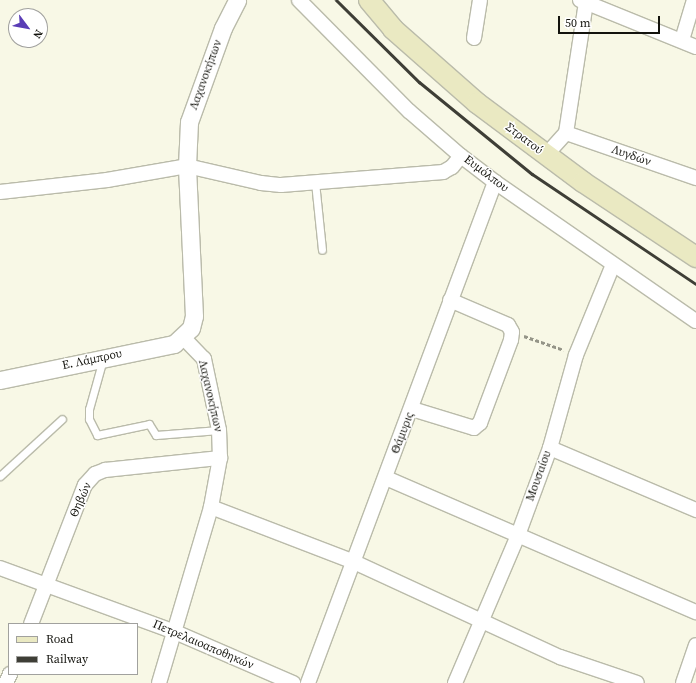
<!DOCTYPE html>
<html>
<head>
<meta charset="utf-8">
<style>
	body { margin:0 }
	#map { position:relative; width:696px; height:683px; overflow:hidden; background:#f8f8e6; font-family:"Source Serif 4",serif }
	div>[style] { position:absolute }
	.path>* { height:2.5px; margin-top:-1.25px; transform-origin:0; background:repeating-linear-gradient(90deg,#959588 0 4px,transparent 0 6px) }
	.roads { filter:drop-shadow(1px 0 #babbaa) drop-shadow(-1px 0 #babbaa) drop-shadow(0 1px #babbaa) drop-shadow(0 -1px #babbaa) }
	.service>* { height:7px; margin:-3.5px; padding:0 3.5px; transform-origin:3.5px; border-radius:3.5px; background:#fff }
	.minor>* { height:14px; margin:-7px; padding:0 7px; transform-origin:7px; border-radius:7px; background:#fff }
	.tertiary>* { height:17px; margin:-8.5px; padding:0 8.5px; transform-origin:8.5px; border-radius:8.5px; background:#fff }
	.secondary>* { height:20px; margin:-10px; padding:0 10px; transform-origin:10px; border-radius:10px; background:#eae9c2 }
	.rail>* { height:3px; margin:-1.5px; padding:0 1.5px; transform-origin:1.5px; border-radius:1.5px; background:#3e3e36 }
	span { translate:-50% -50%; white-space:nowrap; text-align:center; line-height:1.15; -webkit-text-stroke:3px #fff; paint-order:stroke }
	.street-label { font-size:12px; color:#13130d }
	.legend { position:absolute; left:8px; top:623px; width:130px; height:52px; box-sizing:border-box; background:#fff; border:1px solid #a1a19e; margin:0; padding:5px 7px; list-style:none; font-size:12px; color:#13130d }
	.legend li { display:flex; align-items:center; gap:8px; height:20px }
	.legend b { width:20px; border:1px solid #a1a19e }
	.north { position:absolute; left:8px; top:8px; width:40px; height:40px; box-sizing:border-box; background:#fff; border:1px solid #a1a19e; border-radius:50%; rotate:122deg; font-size:11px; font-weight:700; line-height:16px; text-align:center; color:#13130d }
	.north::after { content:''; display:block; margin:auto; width:14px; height:18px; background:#5a3db6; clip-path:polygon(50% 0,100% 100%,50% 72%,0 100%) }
	.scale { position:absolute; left:558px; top:16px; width:102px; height:18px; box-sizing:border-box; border:2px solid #13130d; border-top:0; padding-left:5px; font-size:12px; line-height:14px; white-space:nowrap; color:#13130d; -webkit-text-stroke:3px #fff; paint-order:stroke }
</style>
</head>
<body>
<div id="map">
	<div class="path">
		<div style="left:524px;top:336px;width:42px;rotate:19.3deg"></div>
	</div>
	<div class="roads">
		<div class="service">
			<div style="left:315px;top:182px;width:68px;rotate:84.1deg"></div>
			<div style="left:103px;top:359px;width:52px;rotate:105.6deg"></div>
			<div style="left:89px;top:409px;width:10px;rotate:90deg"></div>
			<div style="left:89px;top:419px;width:18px;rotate:63deg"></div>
			<div style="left:97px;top:435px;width:53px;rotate:-11.9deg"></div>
			<div style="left:149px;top:424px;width:13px;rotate:58deg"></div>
			<div style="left:156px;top:435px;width:63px;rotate:-4.5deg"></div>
			<div style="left:0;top:476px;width:84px;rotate:-42.6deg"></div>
		</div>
		<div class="minor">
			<div style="left:299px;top:0;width:156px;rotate:45.3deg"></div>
			<div style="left:409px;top:111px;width:69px;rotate:40.9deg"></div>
			<div style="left:461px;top:156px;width:43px;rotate:37.4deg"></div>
			<div style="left:495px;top:182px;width:244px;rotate:34.7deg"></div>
			<div style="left:580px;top:0;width:125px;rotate:22.1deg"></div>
			<div style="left:474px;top:38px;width:38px;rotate:-81deg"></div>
			<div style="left:682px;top:40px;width:42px;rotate:-73.3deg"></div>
			<div style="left:566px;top:133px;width:138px;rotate:19.1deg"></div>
			<div style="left:546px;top:155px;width:30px;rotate:-48deg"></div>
			<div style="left:566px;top:133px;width:133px;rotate:-81.3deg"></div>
			<div style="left:0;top:192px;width:108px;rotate:-6.4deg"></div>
			<div style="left:107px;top:180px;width:81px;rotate:-9.9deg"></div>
			<div style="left:187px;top:166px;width:76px;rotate:12.9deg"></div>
			<div style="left:261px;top:183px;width:20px;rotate:6deg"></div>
			<div style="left:281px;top:185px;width:163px;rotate:-4.6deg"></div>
			<div style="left:443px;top:172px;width:10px;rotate:-29deg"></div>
			<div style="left:452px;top:167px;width:14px;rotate:-51deg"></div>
			<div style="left:412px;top:409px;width:65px;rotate:17deg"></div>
			<div style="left:474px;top:428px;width:8px;rotate:-40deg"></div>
			<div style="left:480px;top:423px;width:89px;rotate:-69.5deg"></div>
			<div style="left:511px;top:340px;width:8px;rotate:-83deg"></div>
			<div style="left:512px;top:332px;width:8px;rotate:-120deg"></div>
			<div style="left:508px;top:325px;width:63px;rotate:-156.7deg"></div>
			<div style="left:550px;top:448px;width:159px;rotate:23deg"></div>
			<div style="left:386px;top:478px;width:338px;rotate:23.4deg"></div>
			<div style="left:211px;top:507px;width:151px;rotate:21deg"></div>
			<div style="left:352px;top:561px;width:229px;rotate:24.8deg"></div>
			<div style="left:560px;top:657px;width:81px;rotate:18.7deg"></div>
			<div style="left:0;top:568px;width:186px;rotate:20.1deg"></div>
			<div style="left:175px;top:632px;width:129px;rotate:23.4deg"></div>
			<div style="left:31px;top:624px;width:149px;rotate:-68.8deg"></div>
			<div style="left:85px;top:485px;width:15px;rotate:-48deg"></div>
			<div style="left:95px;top:474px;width:11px;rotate:-22deg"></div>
			<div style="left:105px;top:470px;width:116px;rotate:-6deg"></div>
			<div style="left:6px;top:683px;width:10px;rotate:-66deg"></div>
			<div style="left:159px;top:683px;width:184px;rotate:-73.5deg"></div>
			<div style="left:211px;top:507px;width:50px;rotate:-79.6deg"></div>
			<div style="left:220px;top:458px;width:28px;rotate:-92deg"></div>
			<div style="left:219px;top:430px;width:73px;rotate:-101.9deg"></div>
			<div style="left:204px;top:359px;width:29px;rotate:-134deg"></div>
			<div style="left:308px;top:683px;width:535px;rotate:-69.53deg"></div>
			<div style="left:455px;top:683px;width:161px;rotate:-66.9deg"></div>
			<div style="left:518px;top:535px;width:93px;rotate:-69.8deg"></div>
			<div style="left:550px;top:448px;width:97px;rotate:-74.4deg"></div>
			<div style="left:576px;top:355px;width:97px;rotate:-67.7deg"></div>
			<div style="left:683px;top:683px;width:40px;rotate:-71.1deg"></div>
		</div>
		<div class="tertiary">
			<div style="left:0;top:380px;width:178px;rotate:-11.7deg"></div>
			<div style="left:174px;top:344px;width:23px;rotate:-43deg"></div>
			<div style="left:191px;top:328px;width:12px;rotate:-76deg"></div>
			<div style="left:194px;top:316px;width:150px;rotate:-92.7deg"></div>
			<div style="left:187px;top:166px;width:44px;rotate:-87.4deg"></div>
			<div style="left:189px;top:122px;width:100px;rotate:-70.1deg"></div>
			<div style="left:223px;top:28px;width:31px;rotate:-63deg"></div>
		</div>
		<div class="secondary">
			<div style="left:369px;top:0;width:38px;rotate:50deg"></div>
			<div style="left:393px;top:29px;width:112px;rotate:41.4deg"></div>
			<div style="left:477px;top:103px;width:132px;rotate:36.7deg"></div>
			<div style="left:583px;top:182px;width:136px;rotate:33.6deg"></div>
		</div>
	</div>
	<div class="rail">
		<div style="left:336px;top:0;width:117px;rotate:44.7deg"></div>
		<div style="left:419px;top:82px;width:146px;rotate:39.2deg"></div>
		<div style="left:532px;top:174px;width:197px;rotate:33.9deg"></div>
	</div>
	<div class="street-label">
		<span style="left:206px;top:75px;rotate:-70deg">Λαχανοκήπων</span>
		<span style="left:524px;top:139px;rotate:37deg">Στρατού</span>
		<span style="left:631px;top:156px;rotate:19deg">Λυγδών</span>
		<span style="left:486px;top:174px;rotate:37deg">Ευμόλπου</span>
		<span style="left:92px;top:360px;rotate:-12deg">Ε. Λάμπρου</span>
		<span style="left:210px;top:396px;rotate:77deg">Λαχανοκήπων</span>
		<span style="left:403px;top:433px;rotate:-69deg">Θάμυρις</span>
		<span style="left:539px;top:476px;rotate:-70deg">Μουσαίου</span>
		<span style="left:81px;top:500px;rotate:-66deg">Θηβών</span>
		<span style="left:203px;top:645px;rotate:23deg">Πετρελαιοαποθηκών</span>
	</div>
	<ul class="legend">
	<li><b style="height:5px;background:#eae9c2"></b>Road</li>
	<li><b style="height:5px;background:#3e3e36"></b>Railway</li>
	</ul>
	<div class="north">N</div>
	<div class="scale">50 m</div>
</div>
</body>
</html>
